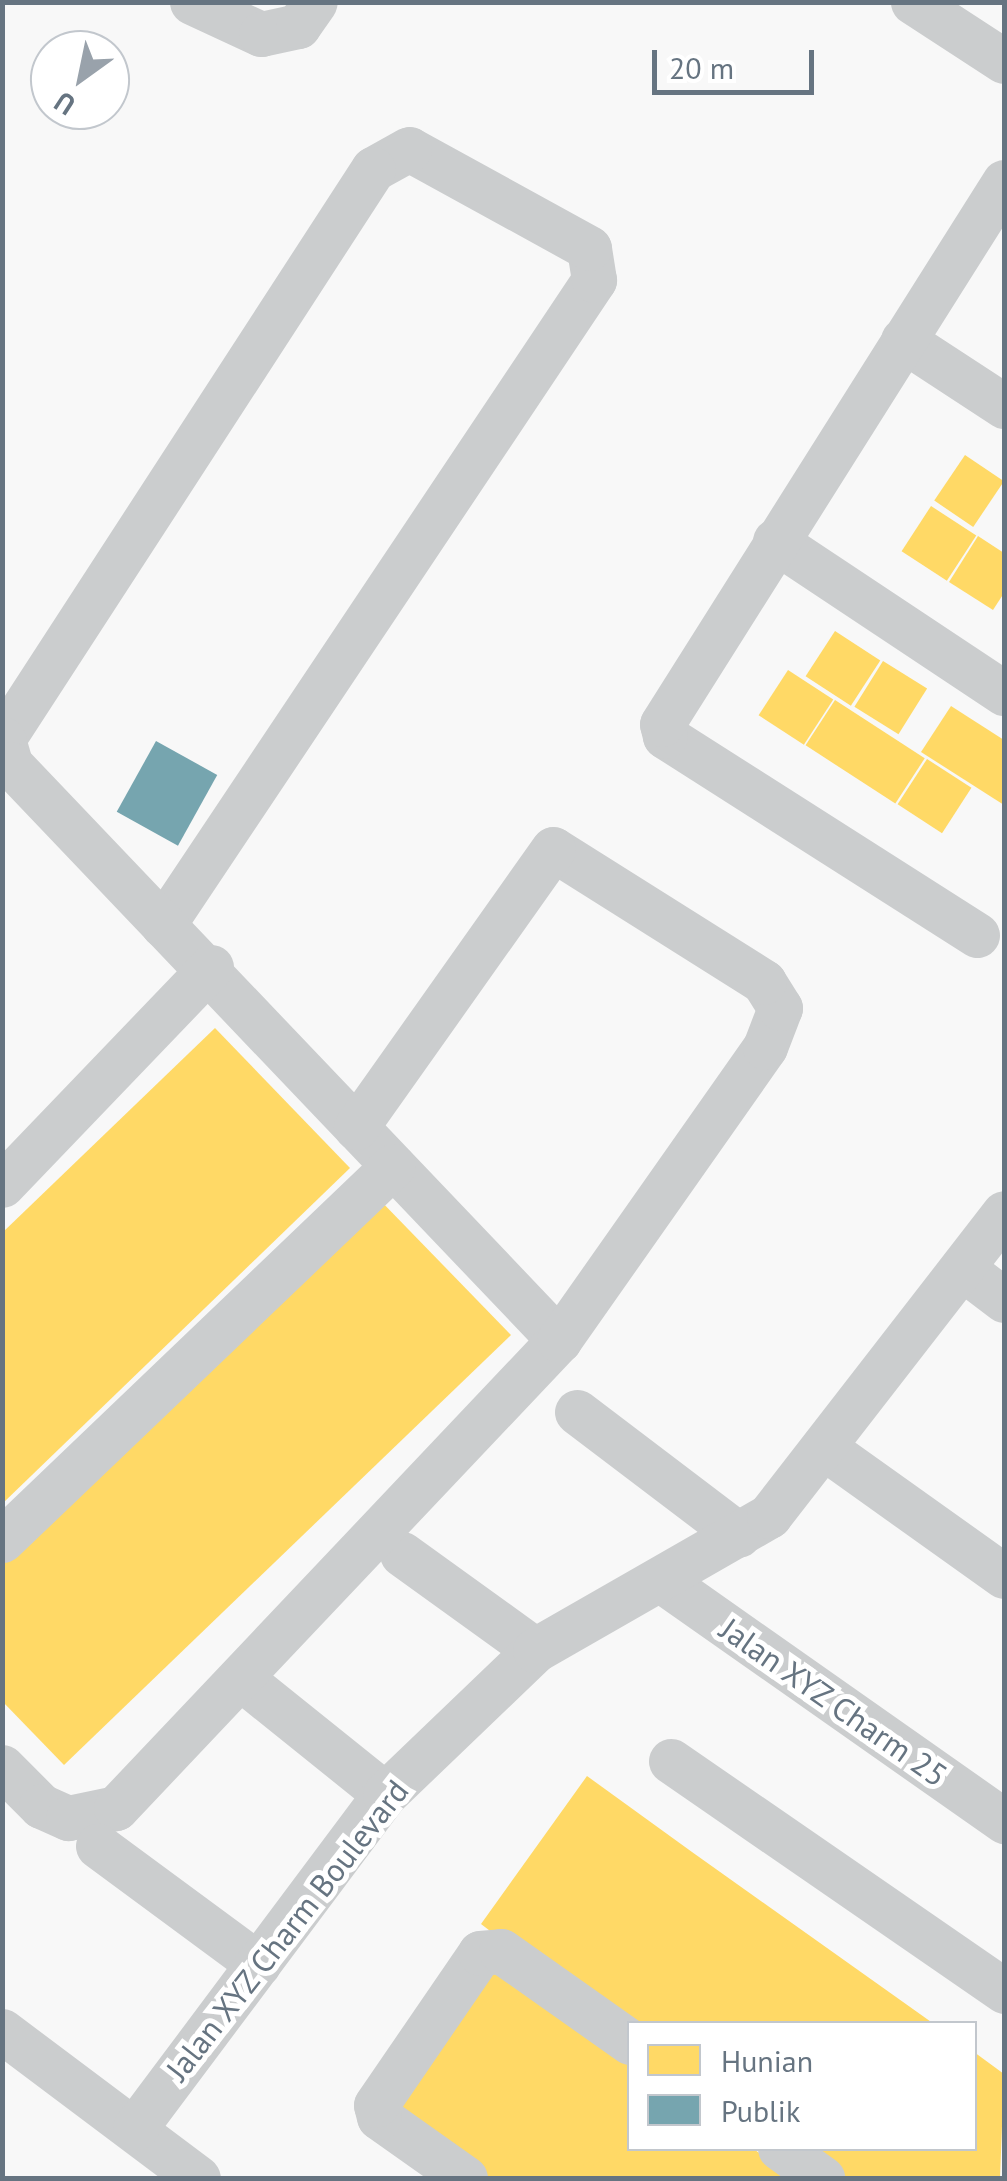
<!DOCTYPE html>
<html>
<head>
<meta charset="utf-8">
<style>
	body { margin:0 }
	#map { position:relative; width:1007px; height:2181px; overflow:hidden; background:#f8f8f8; font-family:"PT Sans",sans-serif }
	div>[style] { position:absolute }
	.homes>* { inset:0; background:#ffd966; transform-origin:0 0 }
	.public>* { inset:0; background:#76a5af; transform-origin:0 0 }
	.minor>* { height:45px; margin:-22.5px; padding:0 22.5px; transform-origin:22.5px; border-radius:22.5px; background:#cbcdce }
	span { translate:-50% -50%; white-space:nowrap; text-align:center; line-height:1.15; -webkit-text-stroke:10px #fff; paint-order:stroke }
	.street-label { font-size:32px; color:#667481 }
	.frame { position:absolute; inset:0; border:5px solid #667481; pointer-events:none }
	.legend { position:absolute; left:627px; top:2021px; width:350px; height:130px; box-sizing:border-box; background:#fff; border:2px solid #c2c7cd; margin:0; padding:12px 18px; list-style:none; font-size:30px; color:#667481 }
	.legend li { display:flex; align-items:center; gap:20px; height:50px }
	.legend b { width:50px; border:2px solid #c2c7cd }
	.north { position:absolute; left:30px; top:30px; width:100px; height:100px; box-sizing:border-box; background:#fff; border:2px solid #c2c7cd; border-radius:50%; rotate:213deg; font-size:28px; font-weight:700; line-height:40px; text-align:center; color:#667481 }
	.north::after { content:''; display:block; margin:auto; width:35px; height:45px; background:#99a2ab; clip-path:polygon(50% 0,100% 100%,50% 72%,0 100%) }
	.scale { position:absolute; left:652px; top:50px; width:162px; height:45px; box-sizing:border-box; border:5px solid #667481; border-top:0; padding-left:12px; font-size:30px; line-height:35px; white-space:nowrap; color:#667481; -webkit-text-stroke:8px #fff; paint-order:stroke }
</style>
</head>
<body>
<div id="map">
	<div class="homes">
		<div style="left:965px;top:455px;width:47px;height:55px;rotate:34deg"></div>
		<div style="left:931px;top:506px;width:54px;height:54px;rotate:33deg"></div>
		<div style="clip-path:polygon(978px 536px,1004px 553px,1004px 593px,993px 610px,949px 582px)"></div>
		<div style="left:835px;top:631px;width:54px;height:54px;rotate:33deg"></div>
		<div style="left:883px;top:661px;width:52px;height:54px;rotate:32deg"></div>
		<div style="left:788px;top:670px;width:54px;height:54px;rotate:33deg"></div>
		<div style="left:835px;top:700px;width:107px;height:54px;rotate:33deg"></div>
		<div style="clip-path:polygon(951px 706px,1004px 740px,1004px 805px,921px 752px)"></div>
		<div style="left:927px;top:759px;width:53px;height:54px;rotate:33deg"></div>
		<div style="clip-path:polygon(215px 1028px,350px 1168px,2px 1504px,2px 1233px)"></div>
		<div style="clip-path:polygon(375px 1195px,511px 1335px,64px 1765px,2px 1701px,2px 1553px)"></div>
		<div style="clip-path:polygon(587px 1776px,692px 1852px,934px 2024px,630px 2024px,516px 1951px,481px 1924px)"></div>
		<div style="clip-path:polygon(486px 1958px,630px 2061px,630px 2148px,752px 2148px,795px 2178px,480px 2178px,380px 2106px)"></div>
		<div style="clip-path:polygon(974px 2052px,1004px 2074px,1000px 2178px,837px 2178px,794px 2148px,974px 2148px)"></div>
	</div>
	<div class="public">
		<div style="left:156px;top:741px;width:70px;height:81px;rotate:29deg"></div>
	</div>
	<div class="minor">
		<div style="left:192px;top:2px;width:76px;rotate:24.9deg"></div>
		<div style="left:261px;top:34px;width:38px;rotate:-12deg"></div>
		<div style="left:298px;top:26px;width:29px;rotate:-55deg"></div>
		<div style="left:913px;top:2px;width:108px;rotate:33deg"></div>
		<div style="left:903px;top:340px;width:121px;rotate:33.2deg"></div>
		<div style="left:775px;top:541px;width:275px;rotate:33.6deg"></div>
		<div style="left:163px;top:925px;width:776px;rotate:-56.25deg"></div>
		<div style="left:594px;top:280px;width:32px;rotate:-99deg"></div>
		<div style="left:589px;top:248px;width:205px;rotate:-151.2deg"></div>
		<div style="left:409px;top:149px;width:41px;rotate:150.9deg"></div>
		<div style="left:373px;top:169px;width:680px;rotate:122.99deg"></div>
		<div style="left:3px;top:739px;width:26px;rotate:74deg"></div>
		<div style="left:10px;top:764px;width:796px;rotate:46.37deg"></div>
		<div style="left:977px;top:935px;width:370px;rotate:-147.5deg"></div>
		<div style="left:665px;top:736px;width:12px;rotate:-104deg"></div>
		<div style="left:662px;top:724px;width:641px;rotate:-57.75deg"></div>
		<div style="left:2px;top:1185px;width:302px;rotate:-46.2deg"></div>
		<div style="left:962px;top:1268px;width:53px;rotate:37.3deg"></div>
		<div style="left:577px;top:1412px;width:203px;rotate:37.2deg"></div>
		<div style="left:823px;top:1447px;width:222px;rotate:35.5deg"></div>
		<div style="left:2px;top:1540px;width:541px;rotate:-43.73deg"></div>
		<div style="left:402px;top:1554px;width:164px;rotate:35.8deg"></div>
		<div style="left:664px;top:1582px;width:416px;rotate:35.1deg"></div>
		<div style="left:253px;top:1688px;width:169px;rotate:38.8deg"></div>
		<div style="left:671px;top:1761px;width:405px;rotate:34.6deg"></div>
		<div style="left:2px;top:1767px;width:55px;rotate:45deg"></div>
		<div style="left:41px;top:1806px;width:30px;rotate:24deg"></div>
		<div style="left:68px;top:1818px;width:49px;rotate:-11.8deg"></div>
		<div style="left:116px;top:1808px;width:644px;rotate:-46.57deg"></div>
		<div style="left:559px;top:1340px;width:358px;rotate:-54.9deg"></div>
		<div style="left:765px;top:1047px;width:42px;rotate:-69deg"></div>
		<div style="left:780px;top:1008px;width:31px;rotate:-122deg"></div>
		<div style="left:764px;top:982px;width:249px;rotate:-147.8deg"></div>
		<div style="left:553px;top:849px;width:341px;rotate:125.3deg"></div>
		<div style="left:98px;top:1846px;width:199px;rotate:36.4deg"></div>
		<div style="left:2px;top:2031px;width:245px;rotate:36.9deg"></div>
		<div style="left:135px;top:2128px;width:417px;rotate:-53.2deg"></div>
		<div style="left:385px;top:1794px;width:208px;rotate:-43.8deg"></div>
		<div style="left:535px;top:1650px;width:270px;rotate:-29.8deg"></div>
		<div style="left:769px;top:1516px;width:383px;rotate:-52.2deg"></div>
		<div style="left:780px;top:2148px;width:52px;rotate:35.5deg"></div>
		<div style="left:465px;top:2178px;width:105px;rotate:-144.7deg"></div>
		<div style="left:379px;top:2117px;width:12px;rotate:-104deg"></div>
		<div style="left:376px;top:2105px;width:184px;rotate:-55.6deg"></div>
		<div style="left:480px;top:1953px;width:21px;rotate:-5deg"></div>
		<div style="left:501px;top:1951px;width:158px;rotate:35.2deg"></div>
	</div>
	<div class="street-label">
		<span style="left:834px;top:1702px;rotate:35deg">Jalan XYZ Charm 25</span>
		<span style="left:287px;top:1930px;rotate:-52deg">Jalan XYZ Charm Boulevard</span>
	</div>
	<div class="frame"></div>
	<ul class="legend">
	<li><b style="height:28px;background:#ffd966"></b>Hunian</li>
	<li><b style="height:28px;background:#76a5af"></b>Publik</li>
	</ul>
	<div class="north">U</div>
	<div class="scale">20 m</div>
</div>
</body>
</html>
